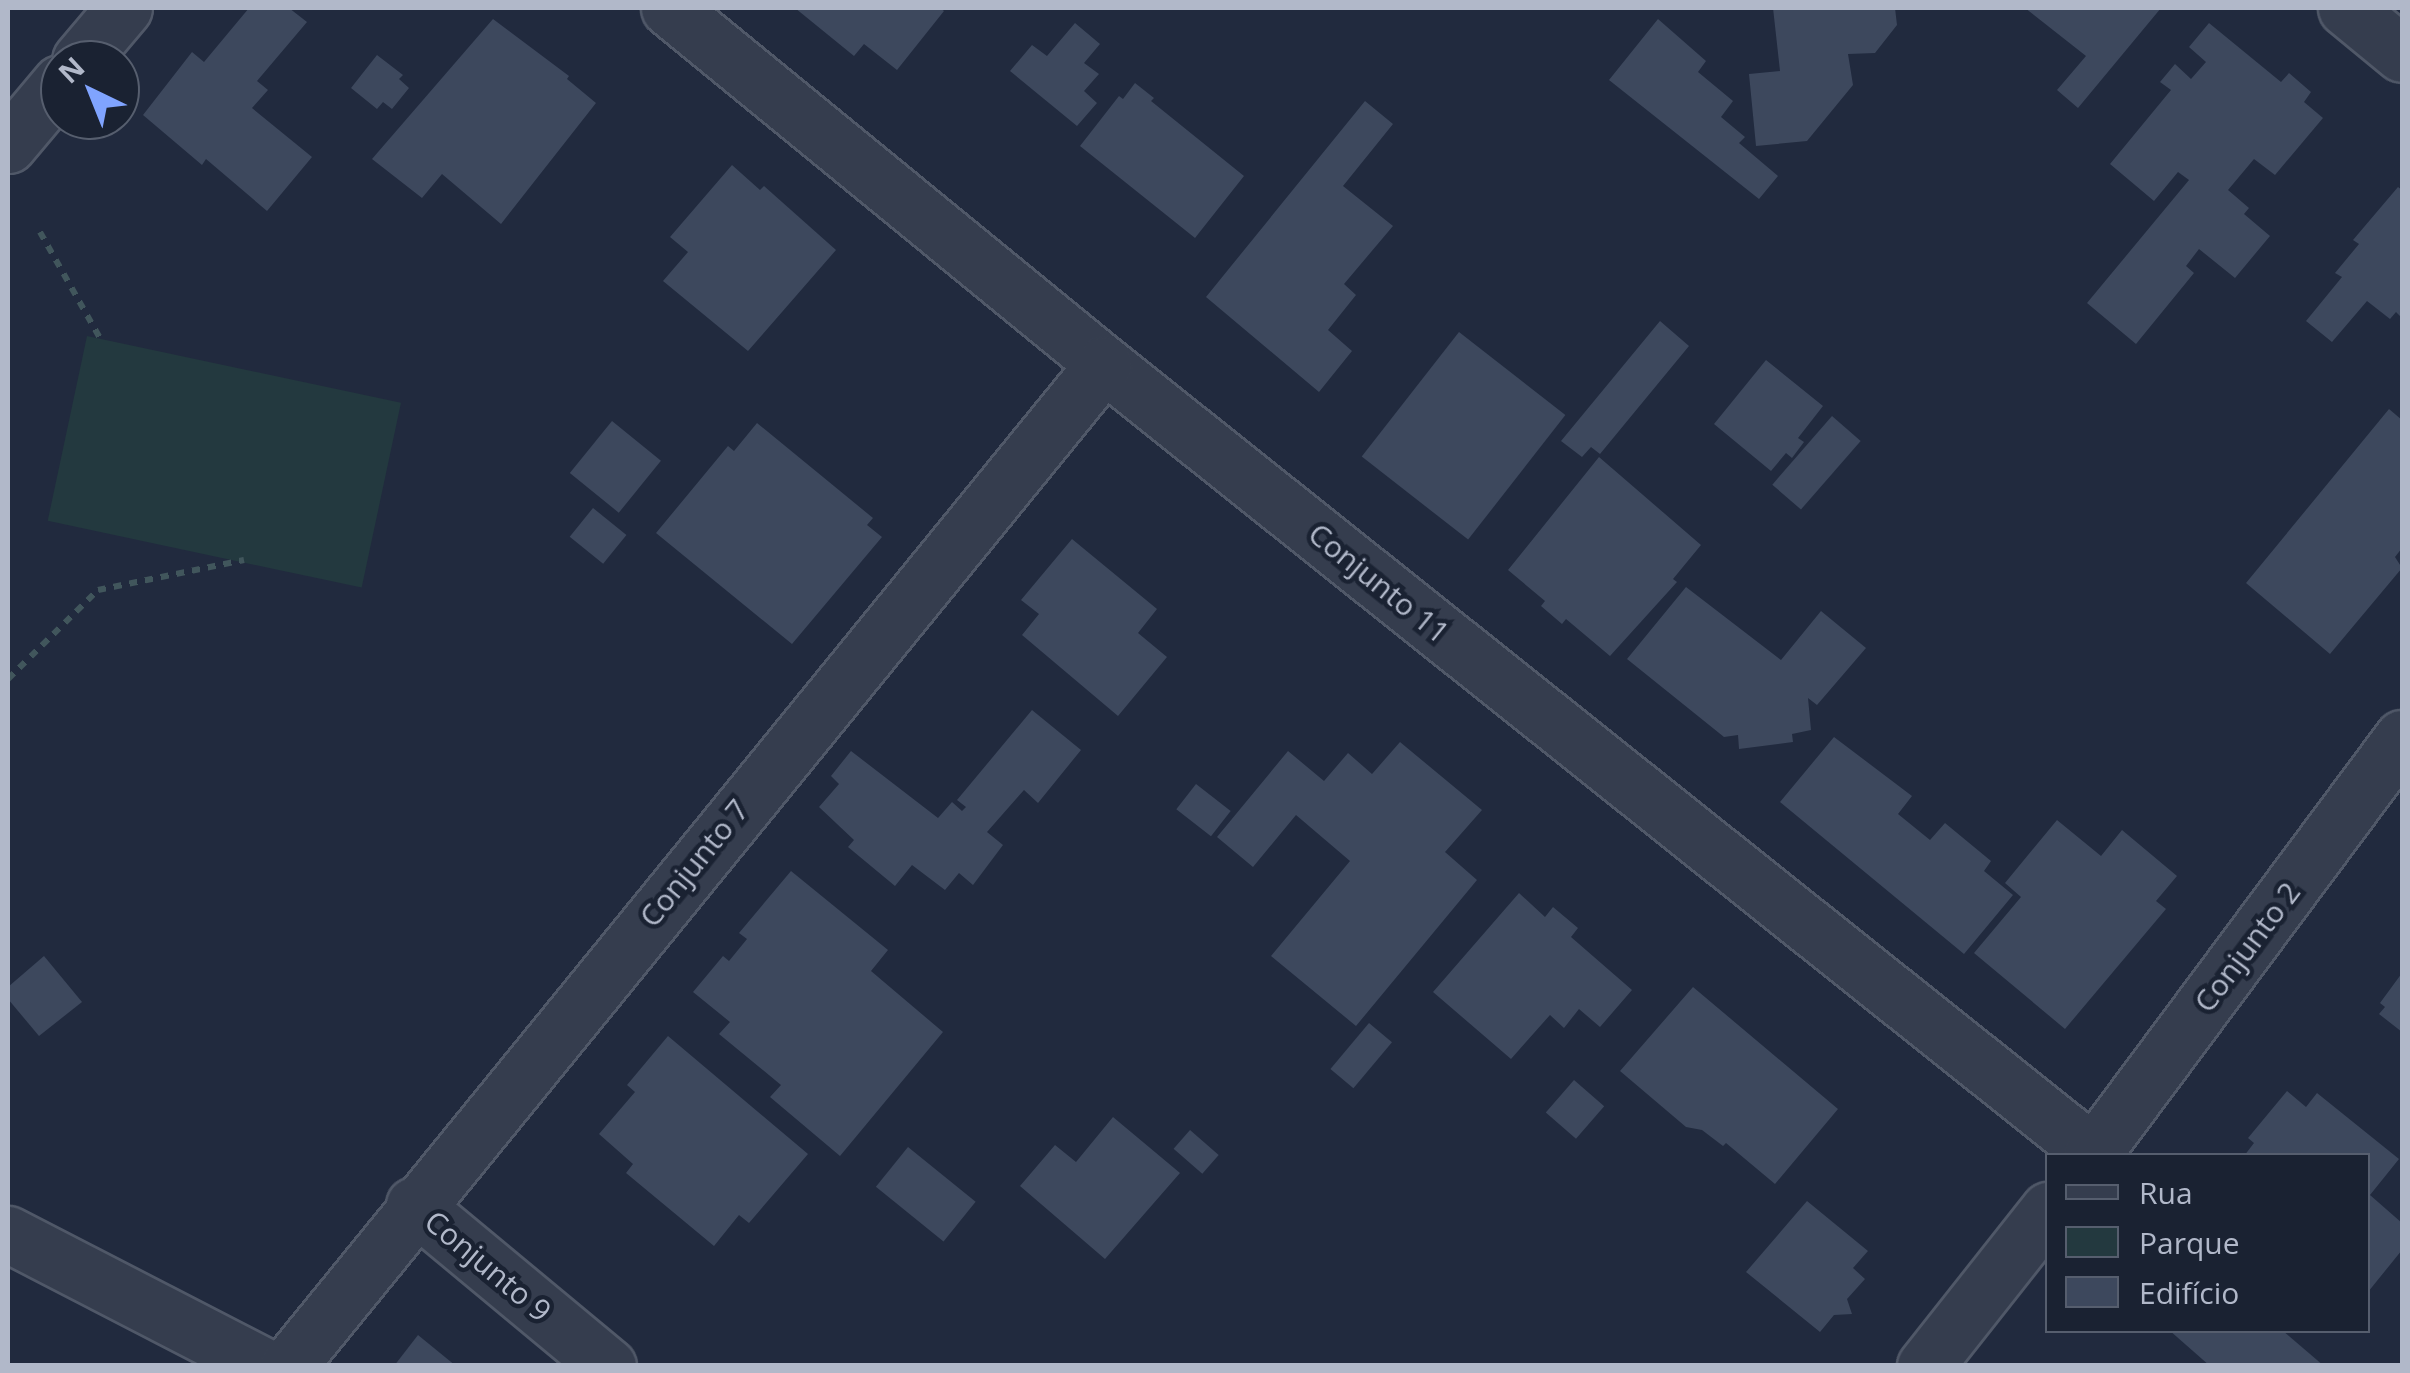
<!DOCTYPE html>
<html>
<head>
<meta charset="utf-8">
<style>
	body { margin:0 }
	#map { position:relative; width:2410px; height:1373px; overflow:hidden; background:#212a3e; font-family:"Open Sans",sans-serif }
	div>[style] { position:absolute }
	.green>* { inset:0; background:#23393f; transform-origin:0 0 }
	.building>* { inset:0; background:#3d485d; transform-origin:0 0 }
	.path>* { height:6px; margin-top:-3px; transform-origin:0; background:repeating-linear-gradient(90deg,#41565c 0 8px,transparent 0 16px) }
	.roads { filter:drop-shadow(2px 0 #505868) drop-shadow(-2px 0 #505868) drop-shadow(0 2px #505868) drop-shadow(0 -2px #505868) }
	.street>* { height:55px; margin:-27.5px; padding:0 27.5px; transform-origin:27.5px; border-radius:27.5px; background:#353d4e }
	span { translate:-50% -50%; white-space:nowrap; text-align:center; line-height:1.15; -webkit-text-stroke:9px #1a2232; paint-order:stroke }
	.street-label { font-size:30px; color:#b1b8c9 }
	.frame { position:absolute; inset:0; border:10px solid #b1b8c9; pointer-events:none }
	.legend { position:absolute; left:2045px; top:1153px; width:325px; height:180px; box-sizing:border-box; background:#1a2232; border:2px solid #565e6e; margin:0; padding:12px 18px; list-style:none; font-size:30px; color:#b1b8c9 }
	.legend li { display:flex; align-items:center; gap:20px; height:50px }
	.legend b { width:50px; border:2px solid #565e6e }
	.north { position:absolute; left:40px; top:40px; width:100px; height:100px; box-sizing:border-box; background:#1a2232; border:2px solid #565e6e; border-radius:50%; rotate:317deg; font-size:28px; font-weight:700; line-height:40px; text-align:center; color:#b1b8c9 }
	.north::after { content:''; display:block; margin:auto; width:35px; height:45px; background:#80a4ff; clip-path:polygon(50% 0,100% 100%,50% 72%,0 100%) }
</style>
</head>
<body>
<div id="map">
	<div class="green">
		<div style="left:87px;top:336px;width:321px;height:189px;rotate:12deg"></div>
	</div>
	<div class="building">
		<div style="clip-path:polygon(249px 8px,289px 8px,307px 22px,257px 81px,268px 90px,252px 108px,312px 157px,267px 211px,206px 159px,202px 165px,143px 115px,192px 52px,204px 62px)"></div>
		<div style="clip-path:polygon(795px 8px,940px 8px,944px 11px,897px 70px,864px 44px,854px 56px)"></div>
		<div style="clip-path:polygon(1773px 8px,1895px 8px,1897px 25px,1875px 53px,1848px 54px,1853px 85px,1807px 141px,1756px 146px,1749px 74px,1780px 71px)"></div>
		<div style="clip-path:polygon(2025px 8px,2161px 8px,2078px 108px,2057px 90px,2086px 56px)"></div>
		<div style="clip-path:polygon(493px 19px,569px 76px,567px 79px,596px 103px,501px 224px,442px 174px,422px 198px,372px 159px)"></div>
		<div style="clip-path:polygon(1658px 19px,1706px 61px,1698px 72px,1733px 101px,1721px 117px,1745px 137px,1739px 143px,1778px 176px,1759px 199px,1609px 80px)"></div>
		<div style="clip-path:polygon(1075px 23px,1100px 44px,1084px 63px,1099px 74px,1084px 91px,1097px 103px,1077px 126px,1010px 71px,1032px 45px,1047px 56px)"></div>
		<div style="clip-path:polygon(2209px 23px,2281px 82px,2289px 73px,2311px 92px,2304px 102px,2323px 118px,2275px 175px,2254px 159px,2228px 190px,2249px 208px,2244px 214px,2270px 236px,2235px 278px,2199px 249px,2186px 266px,2194px 273px,2136px 344px,2087px 303px,2189px 180px,2178px 172px,2154px 201px,2110px 164px,2171px 90px,2160px 82px,2175px 64px,2191px 79px,2206px 62px,2189px 47px)"></div>
		<div style="clip-path:polygon(377px 55px,403px 75px,399px 79px,409px 88px,392px 109px,383px 102px,377px 109px,351px 88px)"></div>
		<div style="clip-path:polygon(1135px 83px,1154px 98px,1151px 101px,1244px 176px,1195px 238px,1080px 146px,1119px 96px,1123px 99px)"></div>
		<div style="clip-path:polygon(1365px 101px,1393px 124px,1343px 186px,1393px 226px,1344px 284px,1356px 295px,1328px 330px,1352px 351px,1319px 392px,1206px 297px)"></div>
		<div style="clip-path:polygon(732px 165px,760px 190px,764px 186px,836px 250px,748px 351px,663px 281px,688px 252px,670px 237px)"></div>
		<div style="clip-path:polygon(2398px 187px,2402px 190px,2402px 318px,2396px 312px,2390px 319px,2367px 301px,2332px 342px,2306px 321px,2342px 277px,2335px 273px,2359px 244px,2353px 240px)"></div>
		<div style="clip-path:polygon(1660px 321px,1689px 346px,1600px 454px,1591px 447px,1582px 457px,1561px 441px)"></div>
		<div style="left:1459px;top:332px;width:135px;height:158px;rotate:38deg"></div>
		<div style="clip-path:polygon(1766px 360px,1823px 406px,1798px 438px,1804px 442px,1792px 458px,1786px 453px,1771px 471px,1714px 424px)"></div>
		<div style="clip-path:polygon(2389px 409px,2402px 420px,2402px 548px,2395px 557px,2402px 568px,2330px 654px,2246px 583px)"></div>
		<div style="left:1832px;top:416px;width:38px;height:91px;rotate:41deg"></div>
		<div style="left:612px;top:421px;width:63px;height:67px;rotate:39deg"></div>
		<div style="clip-path:polygon(757px 423px,873px 518px,867px 525px,882px 537px,792px 644px,656px 533px,728px 446px,734px 451px)"></div>
		<div style="clip-path:polygon(1599px 457px,1701px 545px,1673px 579px,1677px 582px,1610px 656px,1566px 619px,1562px 624px,1541px 606px,1545px 601px,1508px 570px)"></div>
		<div style="left:593px;top:508px;width:43px;height:37px;rotate:39deg"></div>
		<div style="clip-path:polygon(1072px 539px,1157px 609px,1138px 633px,1167px 657px,1118px 716px,1022px 635px,1039px 614px,1021px 600px)"></div>
		<div style="clip-path:polygon(1686px 587px,1781px 660px,1821px 611px,1866px 648px,1817px 705px,1808px 698px,1811px 730px,1792px 734px,1793px 742px,1739px 749px,1738px 735px,1724px 737px,1627px 659px)"></div>
		<div style="clip-path:polygon(1032px 710px,1081px 750px,1038px 803px,1024px 790px,987px 832px,1003px 845px,973px 885px,959px 873px,945px 890px,912px 865px,895px 886px,848px 847px,854px 840px,819px 807px,839px 784px,831px 776px,851px 751px,938px 818px,952px 802px,962px 811px,966px 807px,957px 800px)"></div>
		<div style="clip-path:polygon(1834px 737px,1912px 796px,1898px 814px,1930px 840px,1945px 823px,1991px 861px,1984px 871px,2013px 895px,1964px 954px,1780px 802px)"></div>
		<div style="clip-path:polygon(1400px 742px,1482px 810px,1445px 852px,1477px 880px,1356px 1026px,1271px 956px,1350px 861px,1296px 815px,1253px 867px,1217px 837px,1288px 751px,1324px 781px,1348px 753px,1372px 774px)"></div>
		<div style="left:1196px;top:784px;width:44px;height:32px;rotate:38deg"></div>
		<div style="clip-path:polygon(2057px 820px,2101px 856px,2122px 830px,2177px 876px,2156px 901px,2166px 909px,2065px 1029px,1974px 953px,2021px 897px,2005px 883px)"></div>
		<div style="clip-path:polygon(791px 871px,888px 950px,871px 971px,943px 1032px,840px 1156px,770px 1097px,781px 1085px,719px 1034px,730px 1022px,693px 992px,723px 956px,729px 961px,747px 939px,739px 933px)"></div>
		<div style="clip-path:polygon(1519px 893px,1545px 917px,1553px 907px,1578px 928px,1571px 937px,1632px 990px,1600px 1027px,1579px 1009px,1564px 1028px,1550px 1015px,1511px 1059px,1433px 992px)"></div>
		<div style="clip-path:polygon(44px 956px,82px 1002px,39px 1036px,8px 999px,8px 987px)"></div>
		<div style="clip-path:polygon(2402px 973px,2402px 1032px,2379px 1014px,2385px 1007px,2380px 1003px)"></div>
		<div style="clip-path:polygon(1693px 987px,1838px 1109px,1775px 1184px,1726px 1143px,1723px 1146px,1702px 1130px,1686px 1127px,1620px 1071px)"></div>
		<div style="left:1369px;top:1023px;width:30px;height:60px;rotate:40deg"></div>
		<div style="clip-path:polygon(668px 1036px,808px 1154px,749px 1223px,739px 1215px,714px 1246px,626px 1173px,633px 1164px,599px 1134px,635px 1092px,627px 1085px)"></div>
		<div style="left:1574px;top:1080px;width:40px;height:43px;rotate:41deg"></div>
		<div style="clip-path:polygon(2287px 1091px,2306px 1107px,2317px 1093px,2399px 1159px,2370px 1195px,2402px 1223px,2402px 1250px,2368px 1292px,2368px 1156px,2244px 1156px,2254px 1143px,2248px 1138px)"></div>
		<div style="clip-path:polygon(1113px 1117px,1180px 1173px,1105px 1259px,1020px 1186px,1055px 1145px,1076px 1162px)"></div>
		<div style="left:1190px;top:1130px;width:38px;height:25px;rotate:41deg"></div>
		<div style="left:908px;top:1147px;width:87px;height:51px;rotate:39deg"></div>
		<div style="clip-path:polygon(1807px 1201px,1868px 1251px,1853px 1268px,1865px 1279px,1847px 1299px,1852px 1314px,1834px 1315px,1820px 1332px,1746px 1272px)"></div>
		<div style="clip-path:polygon(2169px 1330px,2282px 1330px,2324px 1366px,2210px 1366px)"></div>
		<div style="clip-path:polygon(418px 1335px,456px 1366px,394px 1366px)"></div>
	</div>
	<div class="path">
		<div style="left:40px;top:232px;width:122px;rotate:60.5deg"></div>
		<div style="left:8px;top:679px;width:127px;rotate:-44.7deg"></div>
		<div style="left:98px;top:590px;width:149px;rotate:-11.6deg"></div>
	</div>
	<div class="roads">
		<div class="street">
			<div style="left:669px;top:8px;width:562px;rotate:39.3deg"></div>
			<div style="left:1104px;top:364px;width:1265px;rotate:38.58deg"></div>
			<div style="left:2346px;top:8px;width:72px;rotate:39.4deg"></div>
			<div style="left:80px;top:60px;width:68px;rotate:-49.8deg"></div>
			<div style="left:8px;top:145px;width:81px;rotate:-50deg"></div>
			<div style="left:2091px;top:1156px;width:521px;rotate:-53.35deg"></div>
			<div style="left:414px;top:1205px;width:252px;rotate:39.7deg"></div>
			<div style="left:8px;top:1234px;width:288px;rotate:27.3deg"></div>
			<div style="left:288px;top:1366px;width:1292px;rotate:-50.84deg"></div>
			<div style="left:1925px;top:1366px;width:199px;rotate:-51.7deg"></div>
		</div>
	</div>
	<div class="street-label">
		<span style="left:1379px;top:583px;rotate:39deg">Conjunto 11</span>
		<span style="left:694px;top:863px;rotate:-51deg">Conjunto 7</span>
		<span style="left:2247px;top:947px;rotate:-53deg">Conjunto 2</span>
		<span style="left:488px;top:1266px;rotate:40deg">Conjunto 9</span>
	</div>
	<div class="frame"></div>
	<ul class="legend">
	<li><b style="height:12px;background:#353d4e"></b>Rua</li>
	<li><b style="height:28px;background:#23393f"></b>Parque</li>
	<li><b style="height:28px;background:#3d485d"></b>Edifício</li>
	</ul>
	<div class="north">N</div>
</div>
</body>
</html>
